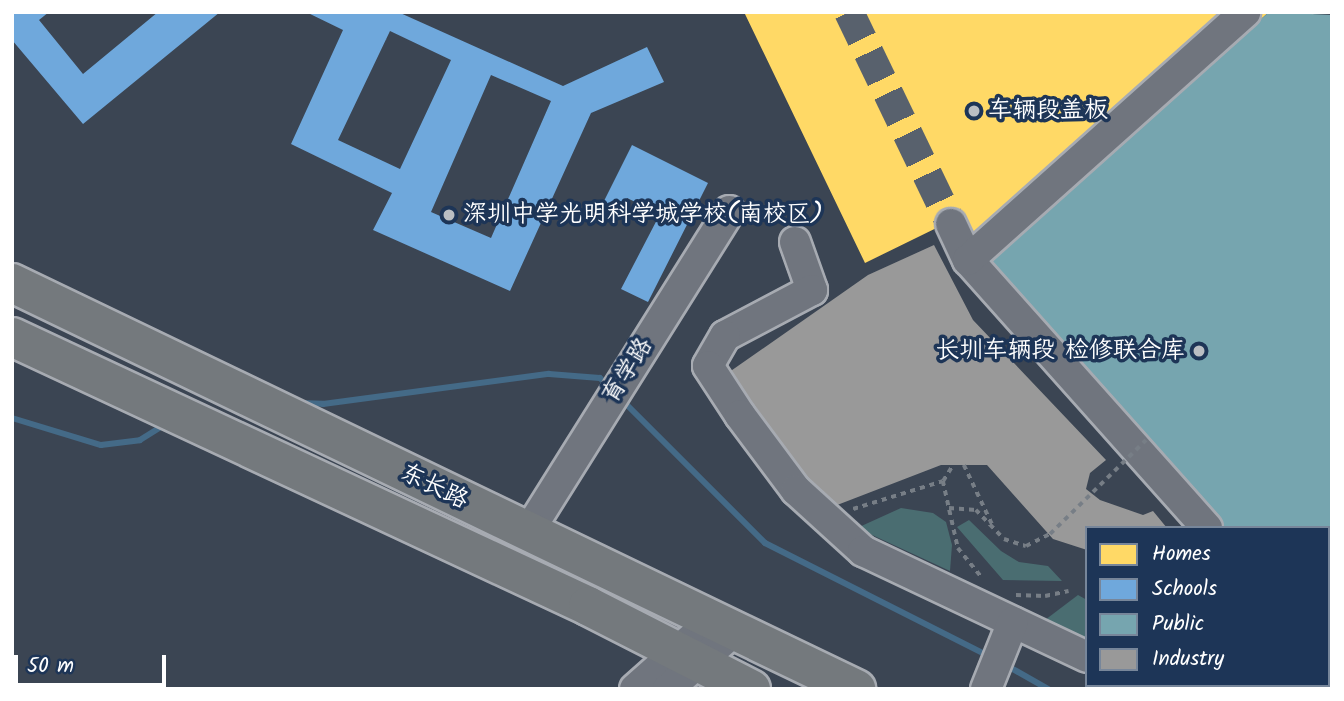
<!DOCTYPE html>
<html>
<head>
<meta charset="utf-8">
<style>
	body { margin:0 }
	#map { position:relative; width:1344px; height:701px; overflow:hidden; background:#3b4553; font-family:Kalam,"LXGW WenKai TC",sans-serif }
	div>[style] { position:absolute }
	.green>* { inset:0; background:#4a6d71 }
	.homes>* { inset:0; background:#ffd966 }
	.schools>* { inset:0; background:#6fa8dc }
	.public>* { inset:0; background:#76a5af }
	.industry>* { inset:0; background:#999 }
	.stream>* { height:6px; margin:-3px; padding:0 3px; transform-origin:3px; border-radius:3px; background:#446a87 }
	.minor-tunnel>* { height:30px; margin-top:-15px; transform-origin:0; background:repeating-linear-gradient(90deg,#58616d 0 30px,transparent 0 45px) }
	.path>* { height:3.5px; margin-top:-1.75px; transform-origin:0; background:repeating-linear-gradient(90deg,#777e86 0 5px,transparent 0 10px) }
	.roads { filter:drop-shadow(2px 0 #a7abb2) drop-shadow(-2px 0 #a7abb2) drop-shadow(0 2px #a7abb2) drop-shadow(0 -2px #a7abb2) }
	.minor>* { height:30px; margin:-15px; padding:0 15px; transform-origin:15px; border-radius:15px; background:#70757e }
	.major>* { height:38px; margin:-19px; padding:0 19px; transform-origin:19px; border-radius:19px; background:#74797d }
	.path-bridge>* { height:3.5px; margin-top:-1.75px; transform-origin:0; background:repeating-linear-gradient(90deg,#777e86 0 5px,transparent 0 10px) }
	.dots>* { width:19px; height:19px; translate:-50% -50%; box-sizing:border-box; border:4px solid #1d3557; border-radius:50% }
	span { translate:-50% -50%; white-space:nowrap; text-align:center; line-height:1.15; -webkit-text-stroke:7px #1d3557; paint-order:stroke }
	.poi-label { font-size:24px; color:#fff }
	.left { translate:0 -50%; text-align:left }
	.right { translate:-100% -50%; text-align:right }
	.street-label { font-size:24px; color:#fff }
	.frame { position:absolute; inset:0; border:14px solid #fff; pointer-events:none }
	.legend { position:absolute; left:1085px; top:526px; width:245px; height:161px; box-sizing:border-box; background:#1d3557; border:2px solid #77869a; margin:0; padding:9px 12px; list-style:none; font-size:21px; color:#fff }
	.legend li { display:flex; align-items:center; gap:14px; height:35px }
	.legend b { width:35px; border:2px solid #77869a }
	.scale { position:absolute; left:14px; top:655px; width:152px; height:32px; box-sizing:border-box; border:4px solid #fff; border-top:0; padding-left:9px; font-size:21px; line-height:24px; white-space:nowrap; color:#fff; -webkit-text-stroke:5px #1d3557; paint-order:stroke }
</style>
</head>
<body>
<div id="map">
	<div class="green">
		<div style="clip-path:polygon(901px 508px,933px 513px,946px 522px,952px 545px,950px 571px,857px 528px)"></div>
		<div style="clip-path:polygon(969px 520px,1001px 551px,1019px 562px,1048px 566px,1062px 581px,1003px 580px,957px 527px)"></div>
		<div style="clip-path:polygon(1078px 595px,1087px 600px,1087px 638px,1045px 620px)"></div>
	</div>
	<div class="homes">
		<div style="clip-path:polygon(744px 12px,1269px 12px,986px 261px,963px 215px,865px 263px)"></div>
		<div style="clip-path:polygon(1287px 12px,1316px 12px,1290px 35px,1302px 49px,1309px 43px,1325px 61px,1290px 92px,1273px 73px,1283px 63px,1275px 53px,1227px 95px,1239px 108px,1244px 103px,1260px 121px,1226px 152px,1210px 133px,1221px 123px,1210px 111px,1173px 143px,1154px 122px,1183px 96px,1192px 106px,1217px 84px,1207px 73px,1252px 33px,1263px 45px,1282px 28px,1277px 23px)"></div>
		<div style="clip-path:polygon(1332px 144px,1332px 185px,1314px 201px,1325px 214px,1332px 211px,1332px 240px,1313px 257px,1296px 238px,1307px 228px,1296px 216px,1259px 249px,1240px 227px,1269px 202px,1278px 212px,1303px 190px,1293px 179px)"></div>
	</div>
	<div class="schools">
		<div style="clip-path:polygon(12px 12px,49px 12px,39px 20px,83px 74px,158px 12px,220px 12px,83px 124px,12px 40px)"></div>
		<div style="clip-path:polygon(evenodd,306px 12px,398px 12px,563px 86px,647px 47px,664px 82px,591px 113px,510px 291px,373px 230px,392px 193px,291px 144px,343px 30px,306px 12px,390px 31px,451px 60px,400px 169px,338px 140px,390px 31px,306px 12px,491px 75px,551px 101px,491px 238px,431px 212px,491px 75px)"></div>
		<div style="clip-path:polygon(632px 145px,708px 183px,648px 302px,621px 289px,660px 214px,627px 198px,619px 213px,602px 205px)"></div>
	</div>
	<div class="public">
		<div style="clip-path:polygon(1269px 12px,1332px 15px,1332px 648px,1328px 528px,1224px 528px,986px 261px)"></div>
	</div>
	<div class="industry">
		<div style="clip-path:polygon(934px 245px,973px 320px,1106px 460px,1090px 473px,1086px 489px,1100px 500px,1143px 515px,1153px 511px,1167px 528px,1087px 528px,1087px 550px,1053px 539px,987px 465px,941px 465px,832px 507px,767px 430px,764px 420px,725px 375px,868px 275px)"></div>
	</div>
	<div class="stream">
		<div style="left:620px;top:398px;width:205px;rotate:45deg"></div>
		<div style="left:765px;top:543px;width:253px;rotate:26.8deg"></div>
		<div style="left:299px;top:403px;width:24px;rotate:2deg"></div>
		<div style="left:323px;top:404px;width:228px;rotate:-7.6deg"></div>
		<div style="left:549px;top:374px;width:51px;rotate:4.5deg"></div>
		<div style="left:600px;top:378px;width:14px;rotate:45deg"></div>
		<div style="left:12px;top:418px;width:93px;rotate:16.9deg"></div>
		<div style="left:101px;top:445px;width:39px;rotate:-7deg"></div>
		<div style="left:140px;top:440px;width:32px;rotate:-32deg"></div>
		<div style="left:1004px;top:664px;width:51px;rotate:29.6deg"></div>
	</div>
	<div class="minor-tunnel">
		<div style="left:849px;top:12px;width:235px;rotate:64.3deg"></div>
	</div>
	<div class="path">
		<div style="left:964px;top:465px;width:68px;rotate:64.6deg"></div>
		<div style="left:943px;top:481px;width:69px;rotate:77.4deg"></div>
		<div style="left:958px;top:548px;width:38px;rotate:51deg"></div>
		<div style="left:949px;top:508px;width:27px;rotate:4deg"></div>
		<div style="left:976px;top:510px;width:40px;rotate:46deg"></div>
		<div style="left:1004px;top:539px;width:23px;rotate:18deg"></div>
		<div style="left:1026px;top:546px;width:27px;rotate:-27deg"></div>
		<div style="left:853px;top:509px;width:94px;rotate:-17.3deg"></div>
		<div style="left:943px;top:481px;width:19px;rotate:-58deg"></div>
		<div style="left:1016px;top:595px;width:29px;rotate:2deg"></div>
		<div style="left:1045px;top:596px;width:24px;rotate:-12deg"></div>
	</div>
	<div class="roads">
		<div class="minor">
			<div style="left:951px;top:224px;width:40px;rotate:65deg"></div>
			<div style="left:795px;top:242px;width:51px;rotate:70.5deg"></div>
			<div style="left:812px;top:290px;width:98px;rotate:152.1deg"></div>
			<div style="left:725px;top:336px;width:34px;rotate:120deg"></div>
			<div style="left:708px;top:366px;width:59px;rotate:56.9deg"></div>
			<div style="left:740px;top:415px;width:94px;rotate:53.3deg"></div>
			<div style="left:796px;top:490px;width:91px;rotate:42.3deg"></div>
			<div style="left:863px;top:551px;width:248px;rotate:25.3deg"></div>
			<div style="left:1207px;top:528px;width:359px;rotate:-131.7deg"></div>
			<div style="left:968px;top:260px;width:372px;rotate:-41.8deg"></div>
			<div style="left:528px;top:532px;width:379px;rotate:-57.9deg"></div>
			<div style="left:1328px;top:663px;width:6px;rotate:45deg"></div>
			<div style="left:1147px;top:685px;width:8px;rotate:30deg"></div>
			<div style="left:635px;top:689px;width:104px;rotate:-41.5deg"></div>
			<div style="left:668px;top:689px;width:88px;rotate:-41.3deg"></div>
			<div style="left:986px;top:689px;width:72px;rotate:-68.1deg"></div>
			<div style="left:1279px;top:689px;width:5px;rotate:-53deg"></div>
		</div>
		<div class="major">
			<div style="left:12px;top:283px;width:937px;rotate:25.69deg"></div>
			<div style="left:12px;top:337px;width:636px;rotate:25.03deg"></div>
			<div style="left:588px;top:606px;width:183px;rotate:27deg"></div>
		</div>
	</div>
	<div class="path-bridge">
		<div style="left:1050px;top:534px;width:134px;rotate:-44.4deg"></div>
	</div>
	<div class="dots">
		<div style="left:974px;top:111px;background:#babec3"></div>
		<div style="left:449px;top:215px;background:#babec3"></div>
		<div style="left:1199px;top:351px;background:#babec3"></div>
	</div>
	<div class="poi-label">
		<span class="left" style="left:988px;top:111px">车辆段盖板</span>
		<span class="left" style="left:463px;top:215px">深圳中学光明科学城学校(南校区)</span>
		<span class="right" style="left:1185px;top:351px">长圳车辆段 检修联合库</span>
	</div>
	<div class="street-label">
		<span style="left:628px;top:371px;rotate:-58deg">育学路</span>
		<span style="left:434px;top:487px;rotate:26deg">东长路</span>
	</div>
	<div class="frame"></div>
	<ul class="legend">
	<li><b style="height:19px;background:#ffd966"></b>Homes</li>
	<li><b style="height:19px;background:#6fa8dc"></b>Schools</li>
	<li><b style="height:19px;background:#76a5af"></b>Public</li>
	<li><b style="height:19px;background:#999"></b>Industry</li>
	</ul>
	<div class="scale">50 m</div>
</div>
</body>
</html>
